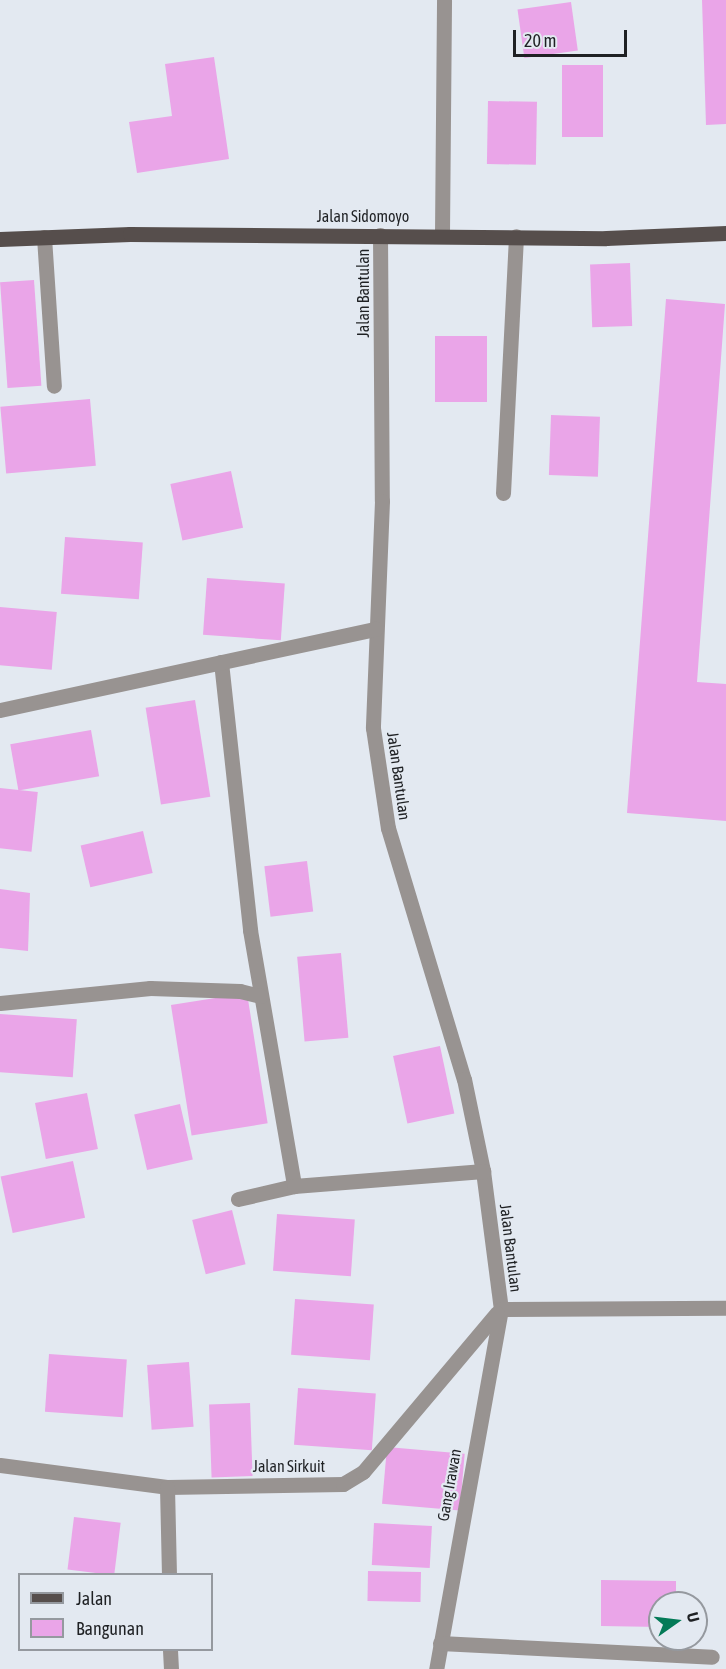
<!DOCTYPE html>
<html>
<head>
<meta charset="utf-8">
<style>
	body { margin:0 }
	#map { position:relative; width:726px; height:1669px; overflow:hidden; background:#e3e9f1; font-family:"Asap Condensed",sans-serif }
	div>[style] { position:absolute }
	.building>* { inset:0; background:#eaa5e8; transform-origin:0 0 }
	.minor>* { height:15px; margin:-7.5px; padding:0 7.5px; transform-origin:7.5px; border-radius:7.5px; background:#989391 }
	.major>* { height:15px; margin:-7.5px; padding:0 7.5px; transform-origin:7.5px; border-radius:7.5px; background:#564e4c }
	span { translate:-50% -50%; white-space:nowrap; text-align:center; line-height:1.15; -webkit-text-stroke:4.5px #e3e9f1; paint-order:stroke }
	.street-label { font-size:16px; color:#1f2124 }
	.legend { position:absolute; left:18px; top:1573px; width:195px; height:78px; box-sizing:border-box; background:#e3e9f1; border:2px solid #95999f; margin:0; padding:8px 10px; list-style:none; font-size:18px; color:#1f2124 }
	.legend li { display:flex; align-items:center; gap:12px; height:30px }
	.legend b { width:30px; border:2px solid #95999f }
	.north { position:absolute; left:648px; top:1591px; width:60px; height:60px; box-sizing:border-box; background:#e3e9f1; border:2px solid #95999f; border-radius:50%; rotate:76deg; font-size:16px; font-weight:700; line-height:24px; text-align:center; color:#1f2124 }
	.north::after { content:''; display:block; margin:auto; width:21px; height:27px; background:#037a57; clip-path:polygon(50% 0,100% 100%,50% 72%,0 100%) }
	.scale { position:absolute; left:513px; top:30px; width:114px; height:27px; box-sizing:border-box; border:3px solid #1f2124; border-top:0; padding-left:8px; font-size:18px; line-height:21px; white-space:nowrap; color:#1f2124; -webkit-text-stroke:4px #e3e9f1; paint-order:stroke }
</style>
</head>
<body>
<div id="map">
	<div class="building">
		<div style="clip-path:polygon(702px 0,726px 0,726px 124px,706px 125px)"></div>
		<div style="left:571px;top:2px;width:49px;height:54px;rotate:82deg"></div>
		<div style="clip-path:polygon(214px 57px,229px 159px,137px 173px,129px 122px,172px 116px,165px 64px)"></div>
		<div style="left:562px;top:65px;width:41px;height:72px"></div>
		<div style="left:488px;top:101px;width:49px;height:63px;rotate:1deg"></div>
		<div style="left:630px;top:263px;width:63px;height:40px;rotate:88deg"></div>
		<div style="left:34px;top:280px;width:106px;height:34px;rotate:86deg"></div>
		<div style="clip-path:polygon(666px 299px,725px 304px,697px 682px,726px 684px,726px 821px,627px 813px)"></div>
		<div style="left:435px;top:336px;width:52px;height:66px"></div>
		<div style="left:90px;top:399px;width:67px;height:90px;rotate:85deg"></div>
		<div style="left:551px;top:415px;width:49px;height:60px;rotate:2deg"></div>
		<div style="left:231px;top:471px;width:58px;height:62px;rotate:78deg"></div>
		<div style="left:65px;top:537px;width:78px;height:57px;rotate:4deg"></div>
		<div style="left:207px;top:578px;width:78px;height:57px;rotate:4deg"></div>
		<div style="left:0;top:607px;width:57px;height:58px;rotate:5deg"></div>
		<div style="left:195px;top:700px;width:98px;height:50px;rotate:81deg"></div>
		<div style="left:91px;top:730px;width:47px;height:82px;rotate:80deg"></div>
		<div style="left:0;top:788px;width:38px;height:60px;rotate:6deg"></div>
		<div style="left:143px;top:831px;width:43px;height:64px;rotate:77deg"></div>
		<div style="left:307px;top:861px;width:51px;height:43px;rotate:83deg"></div>
		<div style="clip-path:polygon(0 889px,30px 893px,28px 951px,0 948px)"></div>
		<div style="left:341px;top:953px;width:85px;height:44px;rotate:85deg"></div>
		<div style="left:247px;top:993px;width:132px;height:77px;rotate:81deg"></div>
		<div style="left:0;top:1014px;width:77px;height:58px;rotate:4deg"></div>
		<div style="left:440px;top:1046px;width:69px;height:48px;rotate:78deg"></div>
		<div style="left:87px;top:1093px;width:57px;height:53px;rotate:79deg"></div>
		<div style="left:180px;top:1104px;width:57px;height:47px;rotate:77deg"></div>
		<div style="left:73px;top:1161px;width:58px;height:74px;rotate:78deg"></div>
		<div style="left:232px;top:1210px;width:56px;height:41px;rotate:76deg"></div>
		<div style="left:277px;top:1214px;width:78px;height:57px;rotate:4deg"></div>
		<div style="left:295px;top:1299px;width:79px;height:56px;rotate:4deg"></div>
		<div style="left:49px;top:1354px;width:78px;height:58px;rotate:4deg"></div>
		<div style="left:189px;top:1362px;width:65px;height:42px;rotate:86deg"></div>
		<div style="left:298px;top:1388px;width:78px;height:57px;rotate:4deg"></div>
		<div style="left:250px;top:1403px;width:73px;height:41px;rotate:88deg"></div>
		<div style="left:387px;top:1447px;width:78px;height:57px;rotate:5deg"></div>
		<div style="left:74px;top:1517px;width:47px;height:53px;rotate:7deg"></div>
		<div style="left:374px;top:1523px;width:58px;height:42px;rotate:3deg"></div>
		<div style="left:368px;top:1571px;width:53px;height:30px;rotate:1deg"></div>
		<div style="clip-path:polygon(601px 1580px,676px 1581px,676px 1603px,660px 1603px,660px 1627px,601px 1626px)"></div>
	</div>
	<div class="minor">
		<div style="left:442px;top:233px;width:233px;rotate:-89.5deg"></div>
		<div style="left:380px;top:235px;width:266px;rotate:89.6deg"></div>
		<div style="left:382px;top:501px;width:227px;rotate:92.3deg"></div>
		<div style="left:373px;top:728px;width:101px;rotate:81.5deg"></div>
		<div style="left:388px;top:828px;width:262px;rotate:73.2deg"></div>
		<div style="left:464px;top:1079px;width:94px;rotate:78.3deg"></div>
		<div style="left:483px;top:1171px;width:139px;rotate:82.6deg"></div>
		<div style="left:501px;top:1309px;width:366px;rotate:100.2deg"></div>
		<div style="left:44px;top:237px;width:149px;rotate:86.2deg"></div>
		<div style="left:503px;top:493px;width:257px;rotate:-87.1deg"></div>
		<div style="left:221px;top:662px;width:270px;rotate:83.8deg"></div>
		<div style="left:250px;top:930px;width:260px;rotate:80.2deg"></div>
		<div style="left:0;top:710px;width:384px;rotate:-12.2deg"></div>
		<div style="left:0;top:1003px;width:151px;rotate:-5.7deg"></div>
		<div style="left:150px;top:988px;width:90px;rotate:1.9deg"></div>
		<div style="left:240px;top:991px;width:21px;rotate:14deg"></div>
		<div style="left:238px;top:1199px;width:57px;rotate:-13.1deg"></div>
		<div style="left:294px;top:1186px;width:190px;rotate:-4.5deg"></div>
		<div style="left:501px;top:1309px;width:225px;rotate:-0.3deg"></div>
		<div style="left:0;top:1465px;width:168px;rotate:7.5deg"></div>
		<div style="left:167px;top:1487px;width:176px;rotate:-1deg"></div>
		<div style="left:343px;top:1484px;width:23px;rotate:-31deg"></div>
		<div style="left:363px;top:1472px;width:208px;rotate:-49.9deg"></div>
		<div style="left:167px;top:1487px;width:87px;rotate:88.7deg"></div>
		<div style="left:440px;top:1643px;width:272px;rotate:2.9deg"></div>
		<div style="left:170px;top:1650px;width:19px;rotate:87deg"></div>
	</div>
	<div class="major">
		<div style="left:0;top:239px;width:130px;rotate:-2.2deg"></div>
		<div style="left:130px;top:234px;width:476px;rotate:0.5deg"></div>
		<div style="left:606px;top:238px;width:120px;rotate:-2.4deg"></div>
	</div>
	<div class="street-label">
		<span style="left:363px;top:216px">Jalan Sidomoyo</span>
		<span style="left:363px;top:293px;rotate:-90deg">Jalan Bantulan</span>
		<span style="left:399px;top:776px;rotate:82deg">Jalan Bantulan</span>
		<span style="left:511px;top:1248px;rotate:83deg">Jalan Bantulan</span>
		<span style="left:289px;top:1466px">Jalan Sirkuit</span>
		<span style="left:449px;top:1485px;rotate:-80deg">Gang Irawan</span>
	</div>
	<ul class="legend">
	<li><b style="height:8px;background:#564e4c"></b>Jalan</li>
	<li><b style="height:16px;background:#eaa5e8"></b>Bangunan</li>
	</ul>
	<div class="north">U</div>
	<div class="scale">20 m</div>
</div>
</body>
</html>
